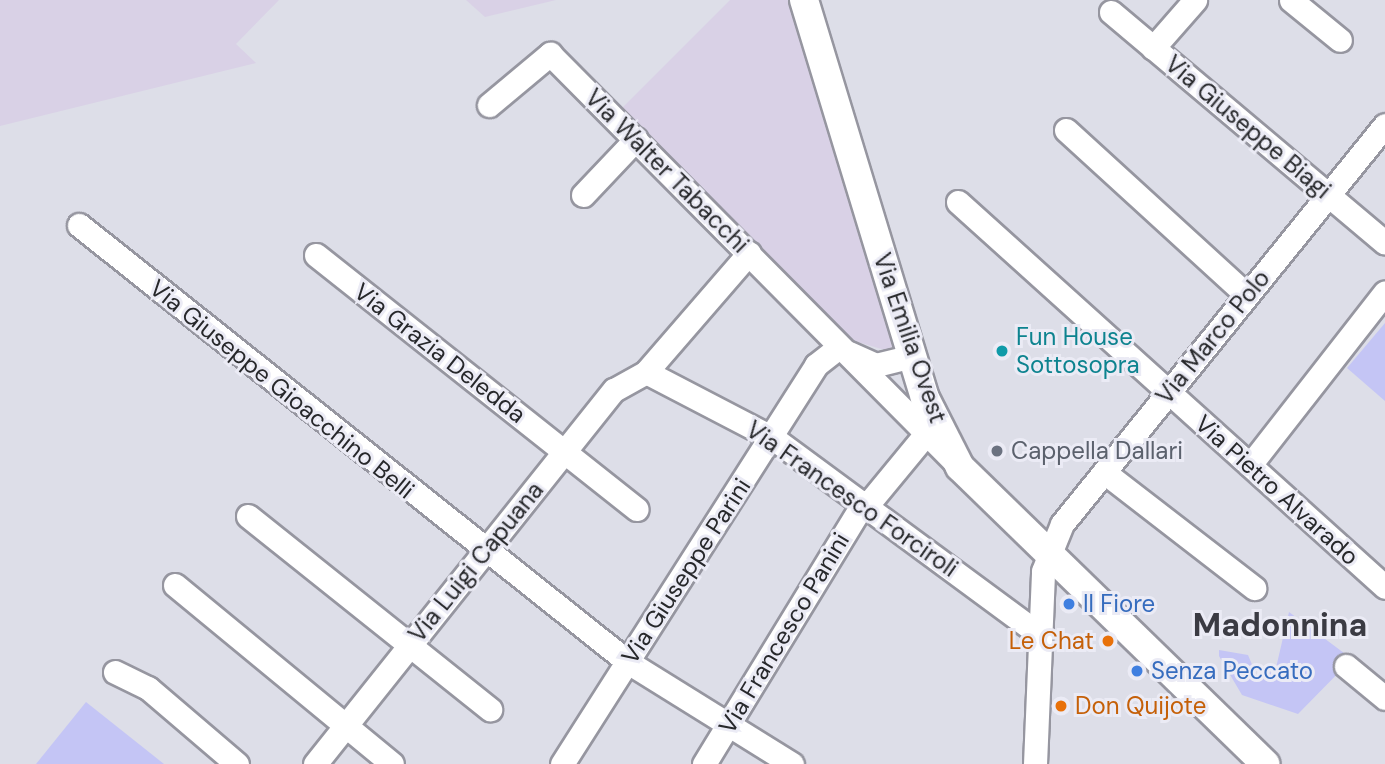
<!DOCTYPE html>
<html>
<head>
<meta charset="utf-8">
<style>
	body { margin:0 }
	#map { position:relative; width:1385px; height:764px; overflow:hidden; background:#dddee8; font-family:"DM Sans",sans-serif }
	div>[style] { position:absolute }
	.industrial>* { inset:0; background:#d9d1e6 }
	.green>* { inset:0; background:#c4c5f5 }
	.roads { filter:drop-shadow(2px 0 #9696a0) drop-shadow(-2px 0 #9696a0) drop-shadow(0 2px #9696a0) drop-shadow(0 -2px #9696a0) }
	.minor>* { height:23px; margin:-11.5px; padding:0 11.5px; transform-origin:11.5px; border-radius:11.5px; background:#fff }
	.major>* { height:28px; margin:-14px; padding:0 14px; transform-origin:14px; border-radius:14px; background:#fff }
	.dots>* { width:19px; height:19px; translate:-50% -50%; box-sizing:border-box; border:4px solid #ebebf5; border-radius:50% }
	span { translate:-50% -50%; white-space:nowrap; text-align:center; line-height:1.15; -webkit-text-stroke:6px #ebebf5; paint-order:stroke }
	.street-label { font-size:24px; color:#27282b }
	.culture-label { font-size:24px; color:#0d838f }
	.left { translate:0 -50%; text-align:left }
	.worship-label { font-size:24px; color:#5b616d }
	.shop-label { font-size:24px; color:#366cbe }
	.food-label { font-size:24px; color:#c56008 }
	.right { translate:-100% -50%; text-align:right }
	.district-label { font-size:32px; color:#3b3b43; font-weight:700 }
</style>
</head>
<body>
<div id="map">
	<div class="industrial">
		<div style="clip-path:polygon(0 0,279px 0,236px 44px,256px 63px,0 126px)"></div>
		<div style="clip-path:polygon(466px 0,556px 0,485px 17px)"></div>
		<div style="clip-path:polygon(730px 0,789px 0,894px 334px,894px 346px,885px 350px,837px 336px,616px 114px)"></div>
	</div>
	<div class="green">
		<div style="clip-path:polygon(1385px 323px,1385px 401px,1347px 368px)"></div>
		<div style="clip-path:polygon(1289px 612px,1352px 659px,1298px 714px,1242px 695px,1219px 656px,1219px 650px,1248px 655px,1256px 674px,1275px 672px)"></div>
		<div style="clip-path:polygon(86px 702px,164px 764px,36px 764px)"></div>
	</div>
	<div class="roads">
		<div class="minor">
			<div style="left:1291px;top:0;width:63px;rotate:39.2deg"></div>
			<div style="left:1111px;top:12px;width:358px;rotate:40.1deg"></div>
			<div style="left:1153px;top:48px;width:64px;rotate:-48.8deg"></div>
			<div style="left:489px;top:105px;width:80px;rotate:-39.9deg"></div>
			<div style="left:550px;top:54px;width:575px;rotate:45.21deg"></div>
			<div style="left:1066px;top:130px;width:245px;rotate:42.4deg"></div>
			<div style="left:583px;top:195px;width:77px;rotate:-46.6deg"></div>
			<div style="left:958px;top:202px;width:575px;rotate:42.04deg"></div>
			<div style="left:79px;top:225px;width:702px;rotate:38.52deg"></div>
			<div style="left:628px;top:662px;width:193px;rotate:31.9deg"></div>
			<div style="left:749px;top:253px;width:157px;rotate:130.9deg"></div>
			<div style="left:646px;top:372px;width:143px;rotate:27.5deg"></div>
			<div style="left:773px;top:438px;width:332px;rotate:36.4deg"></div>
			<div style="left:316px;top:255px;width:409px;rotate:38.4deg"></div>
			<div style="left:849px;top:353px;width:30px;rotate:24deg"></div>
			<div style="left:876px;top:365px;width:37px;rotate:-14deg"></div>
			<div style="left:1250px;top:465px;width:219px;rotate:-52deg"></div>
			<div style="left:1104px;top:472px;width:190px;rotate:37.7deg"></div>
			<div style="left:868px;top:504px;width:88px;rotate:-50.5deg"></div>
			<div style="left:248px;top:516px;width:310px;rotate:38.6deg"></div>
			<div style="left:175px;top:585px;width:281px;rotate:39.5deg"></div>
			<div style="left:1346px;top:666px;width:50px;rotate:39.4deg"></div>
			<div style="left:115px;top:672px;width:37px;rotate:26deg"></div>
			<div style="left:148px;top:688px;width:117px;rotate:40.5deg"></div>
			<div style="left:315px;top:764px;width:479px;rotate:-51.4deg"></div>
			<div style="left:614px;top:390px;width:37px;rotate:-29deg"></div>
			<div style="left:562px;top:764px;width:473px;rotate:-57.5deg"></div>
			<div style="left:816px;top:365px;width:28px;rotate:-38deg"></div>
			<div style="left:704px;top:764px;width:307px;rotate:-58.6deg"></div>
			<div style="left:1035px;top:764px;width:193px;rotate:-87.6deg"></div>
			<div style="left:1043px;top:571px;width:51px;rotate:-68deg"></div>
			<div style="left:1062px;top:524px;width:513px;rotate:-51.01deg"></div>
		</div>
		<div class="major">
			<div style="left:804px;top:0;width:416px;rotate:73.1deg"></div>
			<div style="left:925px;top:398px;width:77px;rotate:63.1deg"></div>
			<div style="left:960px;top:467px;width:426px;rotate:44.2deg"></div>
		</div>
	</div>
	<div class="dots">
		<div style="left:1002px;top:351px;background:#0f9aa8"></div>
		<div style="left:997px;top:451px;background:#6b7280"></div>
		<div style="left:1069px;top:604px;background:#3f7fe0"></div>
		<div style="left:1108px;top:641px;background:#e8710a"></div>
		<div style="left:1137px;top:671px;background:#3f7fe0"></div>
		<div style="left:1061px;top:706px;background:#e8710a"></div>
	</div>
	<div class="street-label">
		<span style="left:1248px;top:127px;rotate:40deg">Via Giuseppe Biagi</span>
		<span style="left:667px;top:171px;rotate:45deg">Via Walter Tabacchi</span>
		<span style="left:1213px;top:337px;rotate:-51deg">Via Marco Polo</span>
		<span style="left:910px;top:338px;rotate:71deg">Via Emilia Ovest</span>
		<span style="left:440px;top:353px;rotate:38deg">Via Grazia Deledda</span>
		<span style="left:282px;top:389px;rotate:39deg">Via Giuseppe Gioacchino Belli</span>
		<span style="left:1277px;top:490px;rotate:42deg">Via Pietro Alvarado</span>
		<span style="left:852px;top:499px;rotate:35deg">Via Francesco Forciroli</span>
		<span style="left:476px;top:562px;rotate:-51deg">Via Luigi Capuana</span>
		<span style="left:686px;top:571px;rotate:-57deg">Via Giuseppe Parini</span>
		<span style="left:784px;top:633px;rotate:-59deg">Via Francesco Panini</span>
	</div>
	<div class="culture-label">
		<span class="left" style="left:1016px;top:351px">Fun House<br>Sottosopra</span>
	</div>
	<div class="worship-label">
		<span class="left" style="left:1011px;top:451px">Cappella Dallari</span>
	</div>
	<div class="shop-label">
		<span class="left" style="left:1083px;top:604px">Il Fiore</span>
		<span class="left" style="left:1151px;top:671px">Senza Peccato</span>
	</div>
	<div class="food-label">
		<span class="right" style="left:1094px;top:641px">Le Chat</span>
		<span class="left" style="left:1075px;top:706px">Don Quijote</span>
	</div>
	<div class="district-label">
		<span style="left:1280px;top:625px">Madonnina</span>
	</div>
</div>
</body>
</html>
